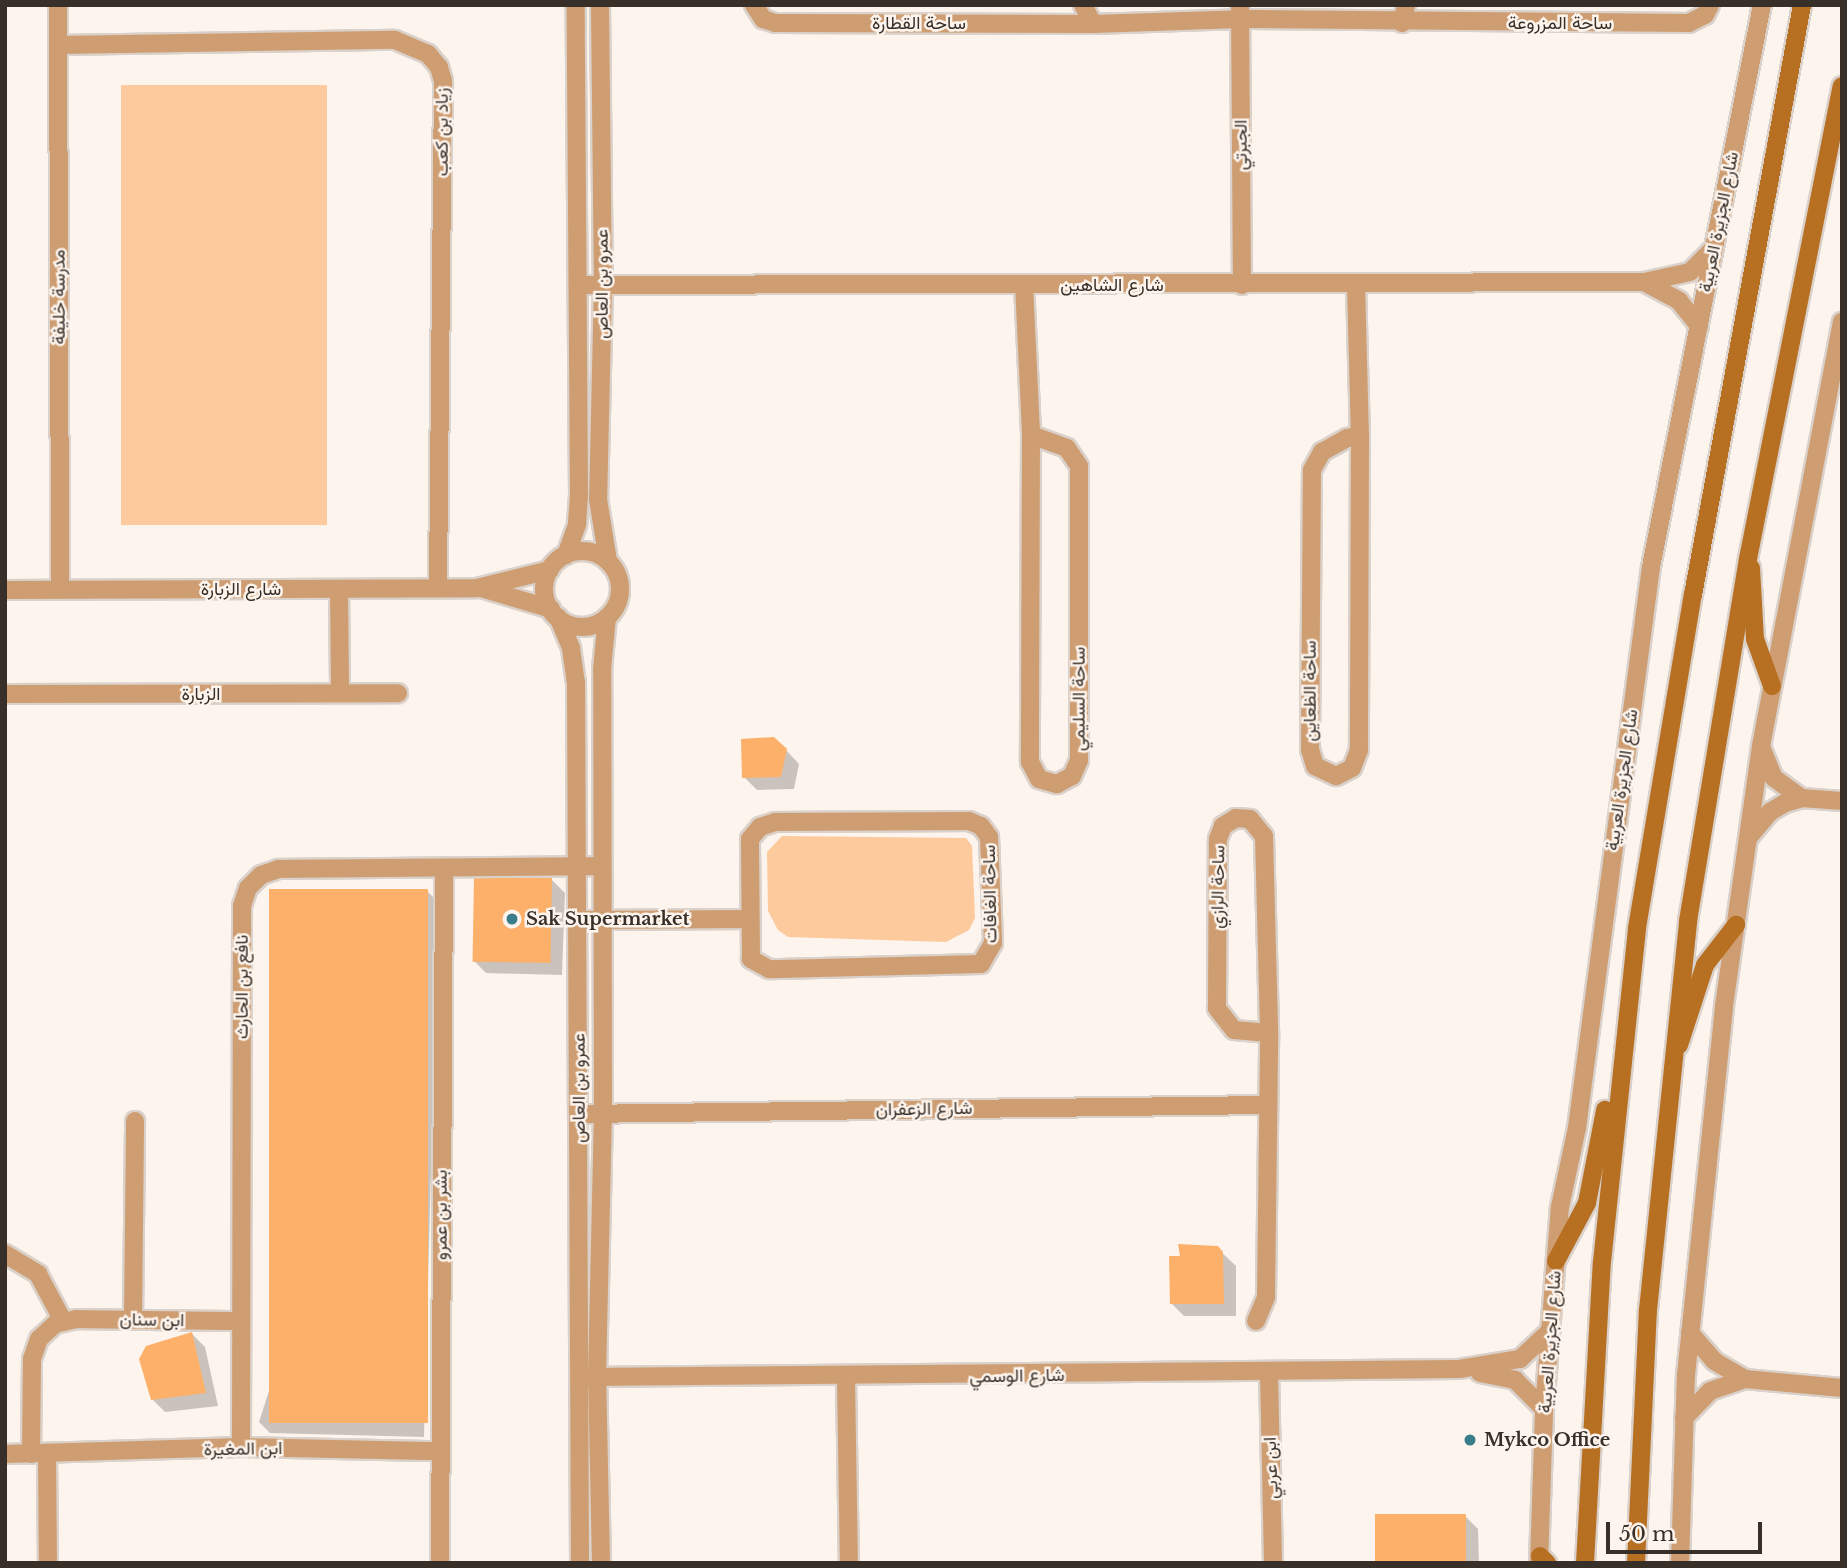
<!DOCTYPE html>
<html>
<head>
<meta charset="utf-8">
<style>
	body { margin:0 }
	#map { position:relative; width:1847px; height:1568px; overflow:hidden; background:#fdf4ed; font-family:"Libre Baskerville",Vazirmatn,serif }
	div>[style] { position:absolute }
	.green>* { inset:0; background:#fdca9e; transform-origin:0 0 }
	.shadow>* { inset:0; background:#0003 }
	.building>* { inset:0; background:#fcb069; transform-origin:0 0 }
	.roads { filter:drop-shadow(2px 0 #dad1ca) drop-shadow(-2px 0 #dad1ca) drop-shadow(0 2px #dad1ca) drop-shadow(0 -2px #dad1ca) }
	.minor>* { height:18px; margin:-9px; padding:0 9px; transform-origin:9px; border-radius:9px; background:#ce9d71 }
	.tertiary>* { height:18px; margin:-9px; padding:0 9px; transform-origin:9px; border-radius:9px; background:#ce9d71 }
	.tertiary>.ring { margin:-9px; padding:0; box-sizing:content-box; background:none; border:18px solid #ce9d71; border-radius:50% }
	.secondary>* { height:18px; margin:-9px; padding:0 9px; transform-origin:9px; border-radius:9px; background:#b76f22 }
	.dots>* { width:19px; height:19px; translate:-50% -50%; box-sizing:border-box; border:4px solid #fdf4ed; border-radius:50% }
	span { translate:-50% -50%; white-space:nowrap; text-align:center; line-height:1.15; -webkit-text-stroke:5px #fdf4ed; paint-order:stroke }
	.street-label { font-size:18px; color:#382f28 }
	.poi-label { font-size:18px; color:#382f28; font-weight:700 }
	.left { translate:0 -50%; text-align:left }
	.frame { position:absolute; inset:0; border:7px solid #382f28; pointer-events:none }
	.scale { position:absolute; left:1606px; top:1522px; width:156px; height:32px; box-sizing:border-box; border:4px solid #382f28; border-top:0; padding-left:9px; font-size:21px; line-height:24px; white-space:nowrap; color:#382f28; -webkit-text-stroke:5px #fdf4ed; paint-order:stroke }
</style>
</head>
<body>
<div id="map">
	<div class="green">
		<div style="left:121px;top:85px;width:206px;height:440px"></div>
		<div style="clip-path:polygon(782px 836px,966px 838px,972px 846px,975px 918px,969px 930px,946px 942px,788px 937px,778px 930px,768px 911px,767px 852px)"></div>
	</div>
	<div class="shadow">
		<div style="clip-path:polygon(786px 750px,799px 764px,794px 789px,757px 790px,744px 777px)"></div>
		<div style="clip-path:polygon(552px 880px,565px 893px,562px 975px,486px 973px,473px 960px)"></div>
		<div style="clip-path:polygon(428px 892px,438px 902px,424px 1437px,270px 1433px,259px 1422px)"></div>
		<div style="clip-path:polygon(1217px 1248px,1236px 1266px,1236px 1316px,1184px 1316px,1171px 1303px,1182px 1258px)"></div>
		<div style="clip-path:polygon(192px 1334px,205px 1347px,218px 1406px,165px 1412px,152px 1399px)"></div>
		<div style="clip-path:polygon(1465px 1516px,1478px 1529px,1479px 1563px,1377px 1563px)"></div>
	</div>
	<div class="building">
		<div style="clip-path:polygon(774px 737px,787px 749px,781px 777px,742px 778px,741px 739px)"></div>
		<div style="left:552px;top:878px;width:85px;height:78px;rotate:91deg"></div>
		<div style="left:269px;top:889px;width:159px;height:534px"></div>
		<div style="clip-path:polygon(1178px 1244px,1218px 1246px,1223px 1252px,1224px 1304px,1170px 1304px,1169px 1256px,1180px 1256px)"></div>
		<div style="clip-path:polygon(192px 1332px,206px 1393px,151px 1400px,139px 1359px,146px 1346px)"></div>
		<div style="left:1466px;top:1514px;width:49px;height:91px;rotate:90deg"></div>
	</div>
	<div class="roads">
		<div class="minor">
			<div style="left:58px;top:5px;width:584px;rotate:89.8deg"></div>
			<div style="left:754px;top:5px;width:17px;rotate:57deg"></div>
			<div style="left:763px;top:19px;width:13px;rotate:18deg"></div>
			<div style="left:775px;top:23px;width:318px;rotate:0.2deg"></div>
			<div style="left:1093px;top:24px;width:147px;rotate:-1.9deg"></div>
			<div style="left:1240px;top:19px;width:449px;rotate:0.5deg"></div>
			<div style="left:1689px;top:23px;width:18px;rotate:-27deg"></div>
			<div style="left:1705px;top:15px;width:11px;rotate:-63deg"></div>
			<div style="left:1083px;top:5px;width:21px;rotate:62deg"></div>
			<div style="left:1240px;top:5px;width:280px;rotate:89.6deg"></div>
			<div style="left:1402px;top:23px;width:18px;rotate:-77deg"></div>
			<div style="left:58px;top:45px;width:337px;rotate:-0.9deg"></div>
			<div style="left:395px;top:40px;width:36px;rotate:23deg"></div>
			<div style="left:428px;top:54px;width:17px;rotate:50deg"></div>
			<div style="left:439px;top:67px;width:15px;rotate:74deg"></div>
			<div style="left:443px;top:81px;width:507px;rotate:90.57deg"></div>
			<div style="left:1644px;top:282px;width:40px;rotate:28deg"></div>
			<div style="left:1679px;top:301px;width:32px;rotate:51deg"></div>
			<div style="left:1024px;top:284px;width:151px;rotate:87.3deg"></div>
			<div style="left:1031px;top:435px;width:327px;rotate:90.2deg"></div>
			<div style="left:1030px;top:762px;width:19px;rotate:62deg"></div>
			<div style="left:1039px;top:779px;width:19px;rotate:16deg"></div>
			<div style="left:1057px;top:784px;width:17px;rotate:-28deg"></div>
			<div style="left:1072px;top:776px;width:17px;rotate:-66deg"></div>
			<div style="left:1079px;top:760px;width:294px;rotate:-90deg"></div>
			<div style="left:1079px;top:466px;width:22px;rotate:-124deg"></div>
			<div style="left:1067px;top:448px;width:38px;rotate:-160deg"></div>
			<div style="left:579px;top:285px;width:1065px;rotate:-0.16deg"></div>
			<div style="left:1644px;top:282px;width:47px;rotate:-12.3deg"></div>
			<div style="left:1690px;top:272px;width:33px;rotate:-45deg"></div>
			<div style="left:1356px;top:285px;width:151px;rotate:88.5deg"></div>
			<div style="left:1360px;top:436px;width:314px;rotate:90.2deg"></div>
			<div style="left:1359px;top:750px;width:19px;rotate:111deg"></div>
			<div style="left:1352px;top:768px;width:18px;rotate:153deg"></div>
			<div style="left:1336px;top:776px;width:23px;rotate:-155deg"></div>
			<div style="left:1315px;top:766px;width:17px;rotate:-107deg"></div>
			<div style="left:1310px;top:750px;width:280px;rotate:-89.6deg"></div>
			<div style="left:1312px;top:470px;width:21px;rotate:-61deg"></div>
			<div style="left:1322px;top:452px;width:29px;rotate:-29deg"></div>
			<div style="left:1347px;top:438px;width:13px;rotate:-9deg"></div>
			<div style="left:339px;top:589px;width:104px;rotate:89.4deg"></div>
			<div style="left:5px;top:694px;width:393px;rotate:-0.1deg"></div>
			<div style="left:1762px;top:749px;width:31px;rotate:68deg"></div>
			<div style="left:1774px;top:778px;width:34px;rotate:36deg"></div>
			<div style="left:1236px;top:818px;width:14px;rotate:4deg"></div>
			<div style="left:1250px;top:819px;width:22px;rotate:51deg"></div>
			<div style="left:1264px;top:836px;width:197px;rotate:88.5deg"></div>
			<div style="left:1269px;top:1033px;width:35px;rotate:-175deg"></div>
			<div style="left:1234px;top:1030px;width:28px;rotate:-128deg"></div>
			<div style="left:1217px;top:1008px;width:169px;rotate:-89.7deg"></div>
			<div style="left:1218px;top:839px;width:14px;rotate:-69deg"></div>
			<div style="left:1223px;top:826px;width:15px;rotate:-32deg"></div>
			<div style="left:969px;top:821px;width:13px;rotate:23deg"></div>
			<div style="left:981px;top:826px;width:14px;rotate:54deg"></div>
			<div style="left:989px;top:837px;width:106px;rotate:87.8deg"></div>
			<div style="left:993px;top:943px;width:24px;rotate:120deg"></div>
			<div style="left:981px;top:964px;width:212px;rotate:178.6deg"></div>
			<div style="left:769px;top:969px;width:21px;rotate:-151deg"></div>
			<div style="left:751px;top:959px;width:120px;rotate:-90.5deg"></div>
			<div style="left:750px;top:839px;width:16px;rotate:-50deg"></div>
			<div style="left:760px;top:827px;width:16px;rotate:-18deg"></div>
			<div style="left:775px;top:822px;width:194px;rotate:-0.3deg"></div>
			<div style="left:1749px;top:837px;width:33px;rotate:-50deg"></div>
			<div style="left:1770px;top:812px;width:17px;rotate:-31deg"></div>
			<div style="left:1785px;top:803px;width:18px;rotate:-16deg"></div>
			<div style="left:1802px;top:798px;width:40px;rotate:4.3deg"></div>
			<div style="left:580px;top:920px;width:169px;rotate:-0.3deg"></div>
			<div style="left:580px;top:1114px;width:687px;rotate:-0.75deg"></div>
			<div style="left:5px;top:1254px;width:39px;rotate:31deg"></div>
			<div style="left:38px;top:1274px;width:53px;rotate:62deg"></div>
			<div style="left:133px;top:1320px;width:199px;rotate:-89.4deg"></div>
			<div style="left:1256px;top:1321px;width:26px;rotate:-67deg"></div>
			<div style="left:1266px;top:1297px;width:264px;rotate:-89.3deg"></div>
			<div style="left:1690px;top:1333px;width:37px;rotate:49deg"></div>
			<div style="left:1714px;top:1361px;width:36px;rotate:30deg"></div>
			<div style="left:1269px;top:1372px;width:191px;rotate:88.8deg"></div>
			<div style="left:1480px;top:1373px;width:36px;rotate:11deg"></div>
			<div style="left:1515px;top:1380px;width:41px;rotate:45deg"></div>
			<div style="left:583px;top:1377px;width:876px;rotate:-0.52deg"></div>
			<div style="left:1459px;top:1369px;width:62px;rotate:-9.3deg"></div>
			<div style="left:1520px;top:1359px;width:42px;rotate:-43.1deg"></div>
			<div style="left:846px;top:1378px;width:185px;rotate:89.1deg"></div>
			<div style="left:1684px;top:1418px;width:37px;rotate:-46deg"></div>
			<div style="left:1710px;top:1391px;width:37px;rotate:-19deg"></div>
			<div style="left:1745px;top:1379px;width:97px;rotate:5.3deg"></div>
			<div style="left:241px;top:1447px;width:541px;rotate:-89.89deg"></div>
			<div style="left:242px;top:906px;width:19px;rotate:-72deg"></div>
			<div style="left:248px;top:888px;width:18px;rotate:-45deg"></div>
			<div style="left:261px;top:875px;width:18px;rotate:-19deg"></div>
			<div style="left:278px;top:869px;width:324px;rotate:-0.5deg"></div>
			<div style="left:5px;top:1454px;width:236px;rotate:-1.7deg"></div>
			<div style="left:241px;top:1447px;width:198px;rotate:1.2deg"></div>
			<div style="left:31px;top:1454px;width:95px;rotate:-89.4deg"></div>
			<div style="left:32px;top:1359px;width:21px;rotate:-71deg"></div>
			<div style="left:39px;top:1339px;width:22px;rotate:-43deg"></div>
			<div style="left:55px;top:1324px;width:22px;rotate:-13deg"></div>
			<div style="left:76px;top:1319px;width:165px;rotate:0.7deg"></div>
			<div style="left:47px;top:1454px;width:109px;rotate:89.5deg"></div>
			<div style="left:440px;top:1563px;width:695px;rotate:-89.67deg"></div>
			<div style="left:1539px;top:1563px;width:154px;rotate:-88.1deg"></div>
			<div style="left:1544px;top:1409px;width:203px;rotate:-85.5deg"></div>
			<div style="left:1560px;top:1207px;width:81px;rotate:-77.9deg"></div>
			<div style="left:1577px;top:1128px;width:566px;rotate:-82.49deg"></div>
			<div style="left:1651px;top:567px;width:573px;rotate:-78.83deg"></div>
			<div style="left:1680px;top:1563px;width:188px;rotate:-88.2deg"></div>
			<div style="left:1686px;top:1375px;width:371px;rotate:-84.1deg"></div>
			<div style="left:1724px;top:1006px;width:263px;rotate:-81.9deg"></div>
			<div style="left:1761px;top:746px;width:432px;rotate:-79.2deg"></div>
		</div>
		<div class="tertiary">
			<div style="left:600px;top:5px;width:279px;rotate:89.4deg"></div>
			<div style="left:603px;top:284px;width:215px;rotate:91.3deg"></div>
			<div style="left:598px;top:499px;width:63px;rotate:80.8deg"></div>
			<div class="ring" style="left:544px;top:551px;width:58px;height:58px"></div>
			<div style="left:566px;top:555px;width:33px;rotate:-70deg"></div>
			<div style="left:577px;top:524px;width:31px;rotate:-86deg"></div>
			<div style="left:579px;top:493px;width:488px;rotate:-90.4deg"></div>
			<div style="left:484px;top:589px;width:70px;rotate:16.6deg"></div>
			<div style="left:5px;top:590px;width:472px;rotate:-0.2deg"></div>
			<div style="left:477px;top:588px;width:75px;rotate:-13.9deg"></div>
			<div style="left:558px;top:617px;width:34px;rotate:67deg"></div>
			<div style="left:571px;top:648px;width:34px;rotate:82deg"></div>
			<div style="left:576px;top:682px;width:881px;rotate:89.74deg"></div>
			<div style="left:601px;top:1563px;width:187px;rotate:-91.2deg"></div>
			<div style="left:597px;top:1376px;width:263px;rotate:-88.7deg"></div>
			<div style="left:603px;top:1113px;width:444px;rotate:-90.1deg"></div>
			<div style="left:602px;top:669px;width:52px;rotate:-84.5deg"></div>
		</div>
		<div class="secondary">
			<div style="left:1751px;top:568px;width:71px;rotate:86.8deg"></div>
			<div style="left:1755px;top:639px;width:50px;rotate:70.1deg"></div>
			<div style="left:1679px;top:1045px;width:84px;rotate:-72deg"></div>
			<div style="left:1705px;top:965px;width:51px;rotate:-52.2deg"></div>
			<div style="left:1556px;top:1261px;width:66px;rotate:-61.9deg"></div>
			<div style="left:1587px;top:1203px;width:95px;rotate:-79deg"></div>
			<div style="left:1540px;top:1556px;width:10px;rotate:45deg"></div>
			<div style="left:1585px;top:1563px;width:301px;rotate:-86.8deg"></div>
			<div style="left:1602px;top:1262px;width:336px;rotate:-84deg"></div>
			<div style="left:1637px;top:928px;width:338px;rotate:-80.5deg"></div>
			<div style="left:1693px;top:595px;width:600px;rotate:-79.53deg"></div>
			<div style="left:1636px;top:1563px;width:253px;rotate:-87.3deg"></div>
			<div style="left:1648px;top:1310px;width:391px;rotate:-84.1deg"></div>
			<div style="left:1688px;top:921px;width:367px;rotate:-80.6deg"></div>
			<div style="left:1748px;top:559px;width:482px;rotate:-78.8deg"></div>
		</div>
	</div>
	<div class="dots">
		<div style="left:512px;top:919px;background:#387d8a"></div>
		<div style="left:1470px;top:1440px;background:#387d8a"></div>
	</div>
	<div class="street-label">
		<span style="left:919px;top:23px">ساحة القطارة</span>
		<span style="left:1560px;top:23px">ساحة المزروعة</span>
		<span style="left:442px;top:132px;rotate:-90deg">زياد بن كعب</span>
		<span style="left:1241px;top:145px;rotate:-90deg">الجبرتي</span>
		<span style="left:1719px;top:222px;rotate:-79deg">شارع الجزيرة العربية</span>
		<span style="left:602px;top:284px;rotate:-90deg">عمرو بن العاص</span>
		<span style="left:1112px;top:285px">شارع الشاهين</span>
		<span style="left:59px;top:297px;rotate:-90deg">مدرسة خليفة</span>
		<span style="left:241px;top:589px">شارع الزبارة</span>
		<span style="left:1310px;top:691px;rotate:-90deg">ساحة الظعاين</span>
		<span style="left:201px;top:694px">الزبارة</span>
		<span style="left:1079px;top:699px;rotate:-90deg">ساحة السليمي</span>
		<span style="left:1622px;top:780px;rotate:-82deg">شارع الجزيرة العربية</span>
		<span style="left:1218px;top:887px;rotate:-89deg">ساحة الرازي</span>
		<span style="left:990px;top:894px;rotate:-91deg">ساحة الغافات</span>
		<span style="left:242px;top:987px;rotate:-90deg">نافع بن الحارث</span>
		<span style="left:579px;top:1088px;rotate:-90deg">عمرو بن العاص</span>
		<span style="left:924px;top:1109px;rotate:-1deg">شارع الزعفران</span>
		<span style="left:441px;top:1215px;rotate:-90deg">بشر بن عمرو</span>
		<span style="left:152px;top:1320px;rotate:1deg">ابن سنان</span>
		<span style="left:1550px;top:1342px;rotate:-86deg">شارع الجزيرة العربية</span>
		<span style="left:1017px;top:1376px;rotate:-1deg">شارع الوسمي</span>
		<span style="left:243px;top:1449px;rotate:-1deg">ابن المغيرة</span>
		<span style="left:1271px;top:1468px;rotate:-92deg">ابن عربي</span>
	</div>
	<div class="poi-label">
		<span class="left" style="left:526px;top:919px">Sak Supermarket</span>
		<span class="left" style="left:1484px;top:1440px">Mykco Office</span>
	</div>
	<div class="frame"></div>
	<div class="scale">50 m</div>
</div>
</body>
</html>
